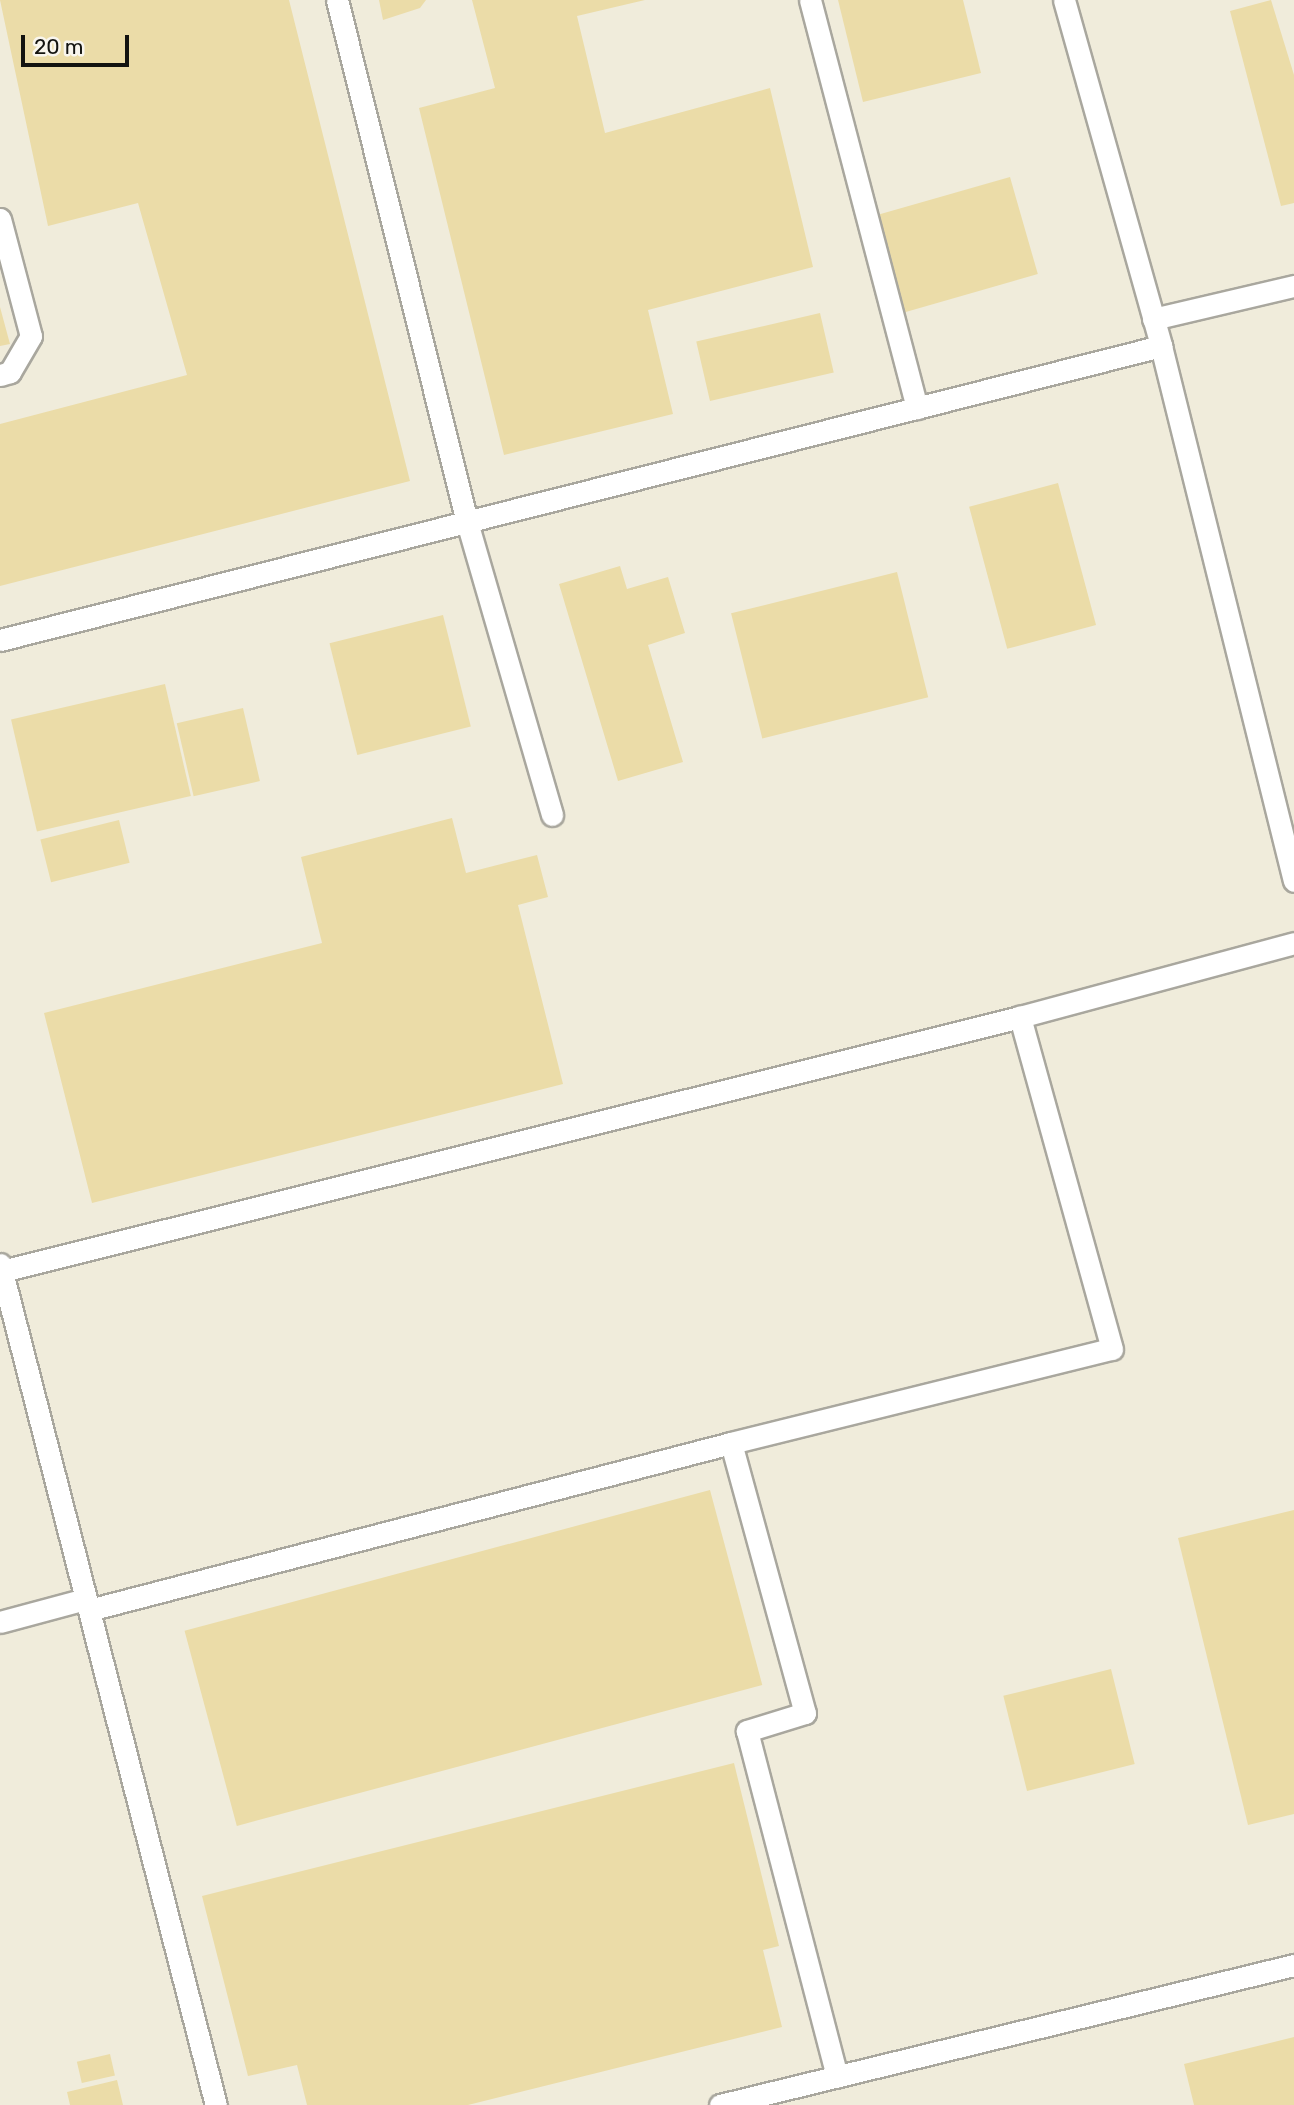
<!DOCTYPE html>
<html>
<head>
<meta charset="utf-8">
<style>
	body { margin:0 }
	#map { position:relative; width:1294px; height:2105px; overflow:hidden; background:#f8f5ed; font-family:Rubik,sans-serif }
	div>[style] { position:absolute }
	.built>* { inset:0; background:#f0ecdb; transform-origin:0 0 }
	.building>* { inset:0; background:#ebdca8; transform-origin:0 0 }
	.roads { filter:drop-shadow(2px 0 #a9a79e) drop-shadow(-2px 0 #a9a79e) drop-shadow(0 2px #a9a79e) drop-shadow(0 -2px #a9a79e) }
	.service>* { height:21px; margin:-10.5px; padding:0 10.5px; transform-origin:10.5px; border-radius:10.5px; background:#fff }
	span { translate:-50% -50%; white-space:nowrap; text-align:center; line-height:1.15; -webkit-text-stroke:5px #f8f5ed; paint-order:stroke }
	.scale { position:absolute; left:21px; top:35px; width:108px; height:32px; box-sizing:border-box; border:4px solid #131310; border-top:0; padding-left:9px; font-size:21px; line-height:24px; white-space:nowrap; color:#131310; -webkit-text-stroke:5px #f8f5ed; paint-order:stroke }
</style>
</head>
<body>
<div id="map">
	<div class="built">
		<div style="left:0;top:0;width:1294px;height:2105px"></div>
	</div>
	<div class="building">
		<div style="clip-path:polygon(0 0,289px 0,410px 481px,0 586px,0 424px,187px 375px,138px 203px,48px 226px)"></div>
		<div style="clip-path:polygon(379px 0,426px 0,420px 8px,383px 20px)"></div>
		<div style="clip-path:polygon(472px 0,645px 0,577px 16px,605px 133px,770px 88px,813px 267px,648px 310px,673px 414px,504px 455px,419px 108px,495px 88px)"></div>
		<div style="clip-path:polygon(838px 0,963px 0,981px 73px,863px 102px)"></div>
		<div style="clip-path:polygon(1271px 0,1294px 75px,1294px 203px,1281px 206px,1230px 11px)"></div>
		<div style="left:1010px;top:177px;width:101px;height:141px;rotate:74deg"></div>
		<div style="clip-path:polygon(0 307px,10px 344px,0 346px)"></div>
		<div style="left:820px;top:313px;width:61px;height:127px;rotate:77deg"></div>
		<div style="left:1058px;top:483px;width:147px;height:92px;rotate:75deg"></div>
		<div style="clip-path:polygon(620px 566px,627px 589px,668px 577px,685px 633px,648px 645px,683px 762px,618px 781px,559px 584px)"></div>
		<div style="left:897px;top:572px;width:129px;height:171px;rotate:76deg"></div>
		<div style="left:443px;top:615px;width:115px;height:117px;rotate:76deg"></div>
		<div style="left:165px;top:684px;width:115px;height:158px;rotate:77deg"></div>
		<div style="left:243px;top:708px;width:75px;height:68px;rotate:77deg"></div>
		<div style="clip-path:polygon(452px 818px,466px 873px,537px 855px,548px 897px,518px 905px,563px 1084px,92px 1203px,44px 1013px,322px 943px,301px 857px)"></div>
		<div style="left:119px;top:820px;width:44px;height:81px;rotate:76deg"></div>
		<div style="left:710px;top:1490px;width:202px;height:544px;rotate:75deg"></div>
		<div style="clip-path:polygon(1294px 1510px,1294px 1814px,1248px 1825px,1178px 1538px)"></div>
		<div style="left:1111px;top:1669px;width:98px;height:111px;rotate:76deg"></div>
		<div style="clip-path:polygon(734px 1763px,779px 1946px,763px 1950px,782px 2027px,468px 2105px,307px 2105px,297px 2065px,248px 2076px,202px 1896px)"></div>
		<div style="clip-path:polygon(1294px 2037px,1294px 2105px,1194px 2105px,1184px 2064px)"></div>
		<div style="left:110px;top:2054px;width:22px;height:34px;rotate:77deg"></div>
		<div style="clip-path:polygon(117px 2080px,123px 2105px,70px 2105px,67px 2092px)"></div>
	</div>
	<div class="roads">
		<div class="service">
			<div style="left:337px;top:0;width:538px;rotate:76.02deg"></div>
			<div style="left:467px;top:522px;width:305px;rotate:73.8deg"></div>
			<div style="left:810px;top:0;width:422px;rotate:75.3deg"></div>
			<div style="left:1064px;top:0;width:359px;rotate:74.3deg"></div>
			<div style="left:1161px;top:346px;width:551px;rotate:76.04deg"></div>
			<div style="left:0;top:219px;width:121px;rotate:75.2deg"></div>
			<div style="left:31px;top:336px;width:42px;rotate:120.3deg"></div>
			<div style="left:10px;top:372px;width:10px;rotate:163deg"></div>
			<div style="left:1153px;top:319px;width:145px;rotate:-13.2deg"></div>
			<div style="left:0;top:640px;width:1198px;rotate:-14.21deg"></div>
			<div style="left:0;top:1264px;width:868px;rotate:75.6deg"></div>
			<div style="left:2px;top:1271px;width:1049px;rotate:-14.01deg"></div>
			<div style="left:731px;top:1443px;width:392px;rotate:-13.9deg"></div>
			<div style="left:1112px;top:1349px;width:345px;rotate:-105.5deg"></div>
			<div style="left:1020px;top:1017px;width:284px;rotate:-15.1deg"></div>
			<div style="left:89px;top:1610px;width:663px;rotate:-14.58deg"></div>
			<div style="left:731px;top:1443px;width:280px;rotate:74.7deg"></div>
			<div style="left:805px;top:1713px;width:61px;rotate:162.8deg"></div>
			<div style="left:747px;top:1731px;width:357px;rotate:75.4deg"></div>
			<div style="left:0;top:1622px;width:88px;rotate:-15.1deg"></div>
			<div style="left:720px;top:2105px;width:591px;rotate:-13.71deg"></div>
		</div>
	</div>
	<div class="scale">20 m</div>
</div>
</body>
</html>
